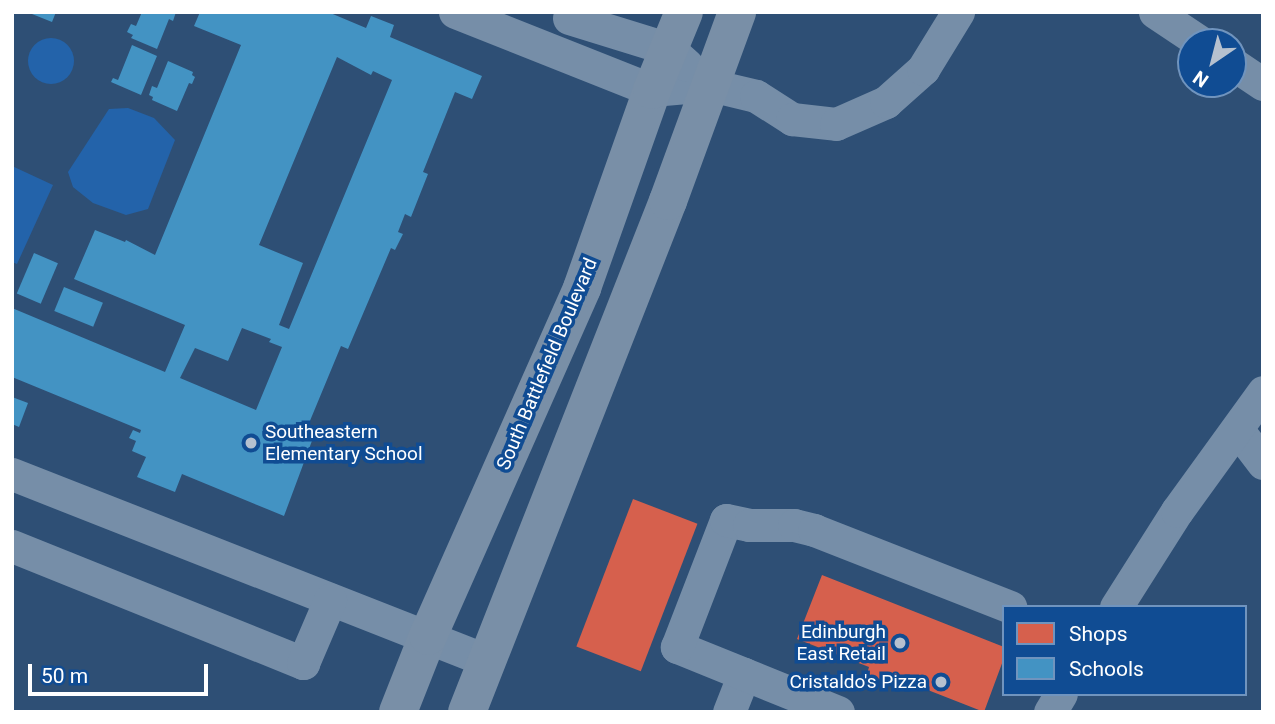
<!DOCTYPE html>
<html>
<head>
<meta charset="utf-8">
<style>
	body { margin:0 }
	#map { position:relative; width:1275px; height:724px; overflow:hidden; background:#2e4f75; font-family:Roboto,sans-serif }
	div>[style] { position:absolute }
	.green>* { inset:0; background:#2363aa }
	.round { border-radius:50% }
	.shops>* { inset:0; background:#d6604d; transform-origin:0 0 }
	.schools>* { inset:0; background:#4393c3; transform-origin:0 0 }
	.minor>* { height:33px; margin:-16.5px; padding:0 16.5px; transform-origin:16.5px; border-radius:16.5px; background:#768ea8 }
	.highway>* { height:38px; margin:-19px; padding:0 19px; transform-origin:19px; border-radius:19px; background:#798fa7 }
	.dots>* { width:19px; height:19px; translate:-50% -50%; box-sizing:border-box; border:4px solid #104c93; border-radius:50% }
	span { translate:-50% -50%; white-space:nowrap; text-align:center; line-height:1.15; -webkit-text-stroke:7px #104c93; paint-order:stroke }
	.street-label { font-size:19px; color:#fff }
	.poi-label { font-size:19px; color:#fff }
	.left { translate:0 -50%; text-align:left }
	.right { translate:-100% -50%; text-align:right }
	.frame { position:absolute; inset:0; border:14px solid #fff; pointer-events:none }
	.legend { position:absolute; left:1002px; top:605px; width:245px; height:91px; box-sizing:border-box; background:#104c93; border:2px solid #7094be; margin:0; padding:9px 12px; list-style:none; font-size:21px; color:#fff }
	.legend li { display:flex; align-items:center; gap:14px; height:35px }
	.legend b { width:35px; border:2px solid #7094be }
	.north { position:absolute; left:1177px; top:28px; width:70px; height:70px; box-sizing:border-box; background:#104c93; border:2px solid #7094be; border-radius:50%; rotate:215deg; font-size:19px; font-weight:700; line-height:28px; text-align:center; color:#fff }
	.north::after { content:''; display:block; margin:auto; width:24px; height:32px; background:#b6c1cf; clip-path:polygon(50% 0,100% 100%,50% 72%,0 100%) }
	.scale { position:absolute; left:28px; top:664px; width:180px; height:32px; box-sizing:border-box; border:4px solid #fff; border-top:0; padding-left:9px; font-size:21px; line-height:24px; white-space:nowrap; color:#fff; -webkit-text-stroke:5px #104c93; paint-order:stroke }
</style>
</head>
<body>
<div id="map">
	<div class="green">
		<div class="round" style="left:28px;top:38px;width:46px;height:46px"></div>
		<div style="clip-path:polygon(128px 108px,154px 118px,175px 140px,148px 209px,126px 215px,93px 203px,73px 187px,68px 172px,109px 109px)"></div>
		<div style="clip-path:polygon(12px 166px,53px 185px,17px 264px,12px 262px)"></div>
	</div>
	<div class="shops">
		<div style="left:633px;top:499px;width:69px;height:158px;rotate:21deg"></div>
		<div style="clip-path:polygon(822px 575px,1004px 647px,1004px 658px,984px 712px,910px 683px,908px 690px,867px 674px,869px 667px,797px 639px)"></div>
	</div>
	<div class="schools">
		<div style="clip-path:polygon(27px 12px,56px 12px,52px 22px)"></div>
		<div style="clip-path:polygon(142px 12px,176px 12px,173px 21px,169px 19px,157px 49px,131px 38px,133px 35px,127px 32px,131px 24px,136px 26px)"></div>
		<div style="clip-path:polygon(evenodd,200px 12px,328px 12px,366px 28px,371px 16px,394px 25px,390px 37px,482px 76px,472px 99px,455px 92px,423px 172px,428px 174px,411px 217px,405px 214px,398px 232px,403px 234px,395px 250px,391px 248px,348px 349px,341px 346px,307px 428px,316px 430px,284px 516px,182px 474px,175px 492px,137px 477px,146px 457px,132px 451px,136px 441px,129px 438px,133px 430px,140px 433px,141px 430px,12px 377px,12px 308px,165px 372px,185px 325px,74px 279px,95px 230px,125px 242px,126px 240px,155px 255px,241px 45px,194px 26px,200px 12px,337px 57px,371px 75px,373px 71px,392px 80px,289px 329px,279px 325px,303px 263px,259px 245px,337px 57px,200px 12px,242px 328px,271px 339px,269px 342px,282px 347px,256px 410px,180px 378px,195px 348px,228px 361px,242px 328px)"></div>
		<div style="clip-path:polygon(132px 45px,157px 56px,141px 95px,111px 82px,113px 78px,118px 80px)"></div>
		<div style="clip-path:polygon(168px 61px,193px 72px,192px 75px,195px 77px,192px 84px,189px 83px,177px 111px,152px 100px,153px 97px,149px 95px,152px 86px,157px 88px)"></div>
		<div style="left:34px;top:253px;width:26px;height:44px;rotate:23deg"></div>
		<div style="left:64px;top:287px;width:42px;height:26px;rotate:22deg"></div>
		<div style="clip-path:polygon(12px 397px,28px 403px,19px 427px,12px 424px)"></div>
	</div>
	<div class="minor">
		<div style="left:455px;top:12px;width:212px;rotate:21.6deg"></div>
		<div style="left:652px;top:90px;width:58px;rotate:-4.9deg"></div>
		<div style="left:710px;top:85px;width:47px;rotate:13.4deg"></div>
		<div style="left:756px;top:96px;width:43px;rotate:32.6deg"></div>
		<div style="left:792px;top:119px;width:44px;rotate:6.5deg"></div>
		<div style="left:836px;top:124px;width:55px;rotate:-23.7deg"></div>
		<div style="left:886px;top:102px;width:50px;rotate:-41.7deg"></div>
		<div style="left:923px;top:69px;width:67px;rotate:-58.4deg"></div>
		<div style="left:1155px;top:12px;width:54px;rotate:33.7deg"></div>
		<div style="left:569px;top:18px;width:105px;rotate:17.2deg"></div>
		<div style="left:669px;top:49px;width:24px;rotate:42deg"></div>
		<div style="left:1233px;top:64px;width:36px;rotate:34deg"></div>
		<div style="left:1237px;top:429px;width:43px;rotate:52.6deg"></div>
		<div style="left:12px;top:474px;width:511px;rotate:21.45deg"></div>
		<div style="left:12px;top:546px;width:314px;rotate:21.9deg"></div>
		<div style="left:303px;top:663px;width:69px;rotate:-66.8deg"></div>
		<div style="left:1116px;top:607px;width:114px;rotate:-57.6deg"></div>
		<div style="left:1177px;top:511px;width:147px;rotate:-54.1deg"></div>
		<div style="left:729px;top:712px;width:41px;rotate:-68.5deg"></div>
		<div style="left:838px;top:712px;width:174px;rotate:-158deg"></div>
		<div style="left:677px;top:647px;width:136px;rotate:-68.9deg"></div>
		<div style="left:726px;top:520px;width:24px;rotate:12deg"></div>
		<div style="left:749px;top:525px;width:45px"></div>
		<div style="left:794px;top:525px;width:21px;rotate:14deg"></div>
		<div style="left:814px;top:530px;width:211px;rotate:21.4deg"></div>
		<div style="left:1050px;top:712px;width:21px;rotate:-59deg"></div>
	</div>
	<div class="highway">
		<div style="left:398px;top:712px;width:82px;rotate:-68.5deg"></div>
		<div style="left:428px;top:636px;width:381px;rotate:-66.1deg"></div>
		<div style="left:582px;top:288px;width:210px;rotate:-70.5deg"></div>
		<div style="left:652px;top:90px;width:84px;rotate:-67.7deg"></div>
		<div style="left:467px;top:712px;width:549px;rotate:-68.53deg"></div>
		<div style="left:668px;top:201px;width:201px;rotate:-69.9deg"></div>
	</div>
	<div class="dots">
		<div style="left:251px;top:443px;background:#b6c1cf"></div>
		<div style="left:900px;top:643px;background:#b6c1cf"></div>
		<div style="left:941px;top:682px;background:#b6c1cf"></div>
	</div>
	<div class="street-label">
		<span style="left:547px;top:364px;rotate:-67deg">South Battlefield Boulevard</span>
	</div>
	<div class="poi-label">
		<span class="left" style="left:265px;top:443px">Southeastern<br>Elementary School</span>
		<span class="right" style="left:886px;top:643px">Edinburgh<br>East Retail</span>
		<span class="right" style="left:927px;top:682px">Cristaldo's Pizza</span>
	</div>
	<div class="frame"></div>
	<ul class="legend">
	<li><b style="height:19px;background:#d6604d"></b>Shops</li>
	<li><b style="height:19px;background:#4393c3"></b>Schools</li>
	</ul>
	<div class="north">N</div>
	<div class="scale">50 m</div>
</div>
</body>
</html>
